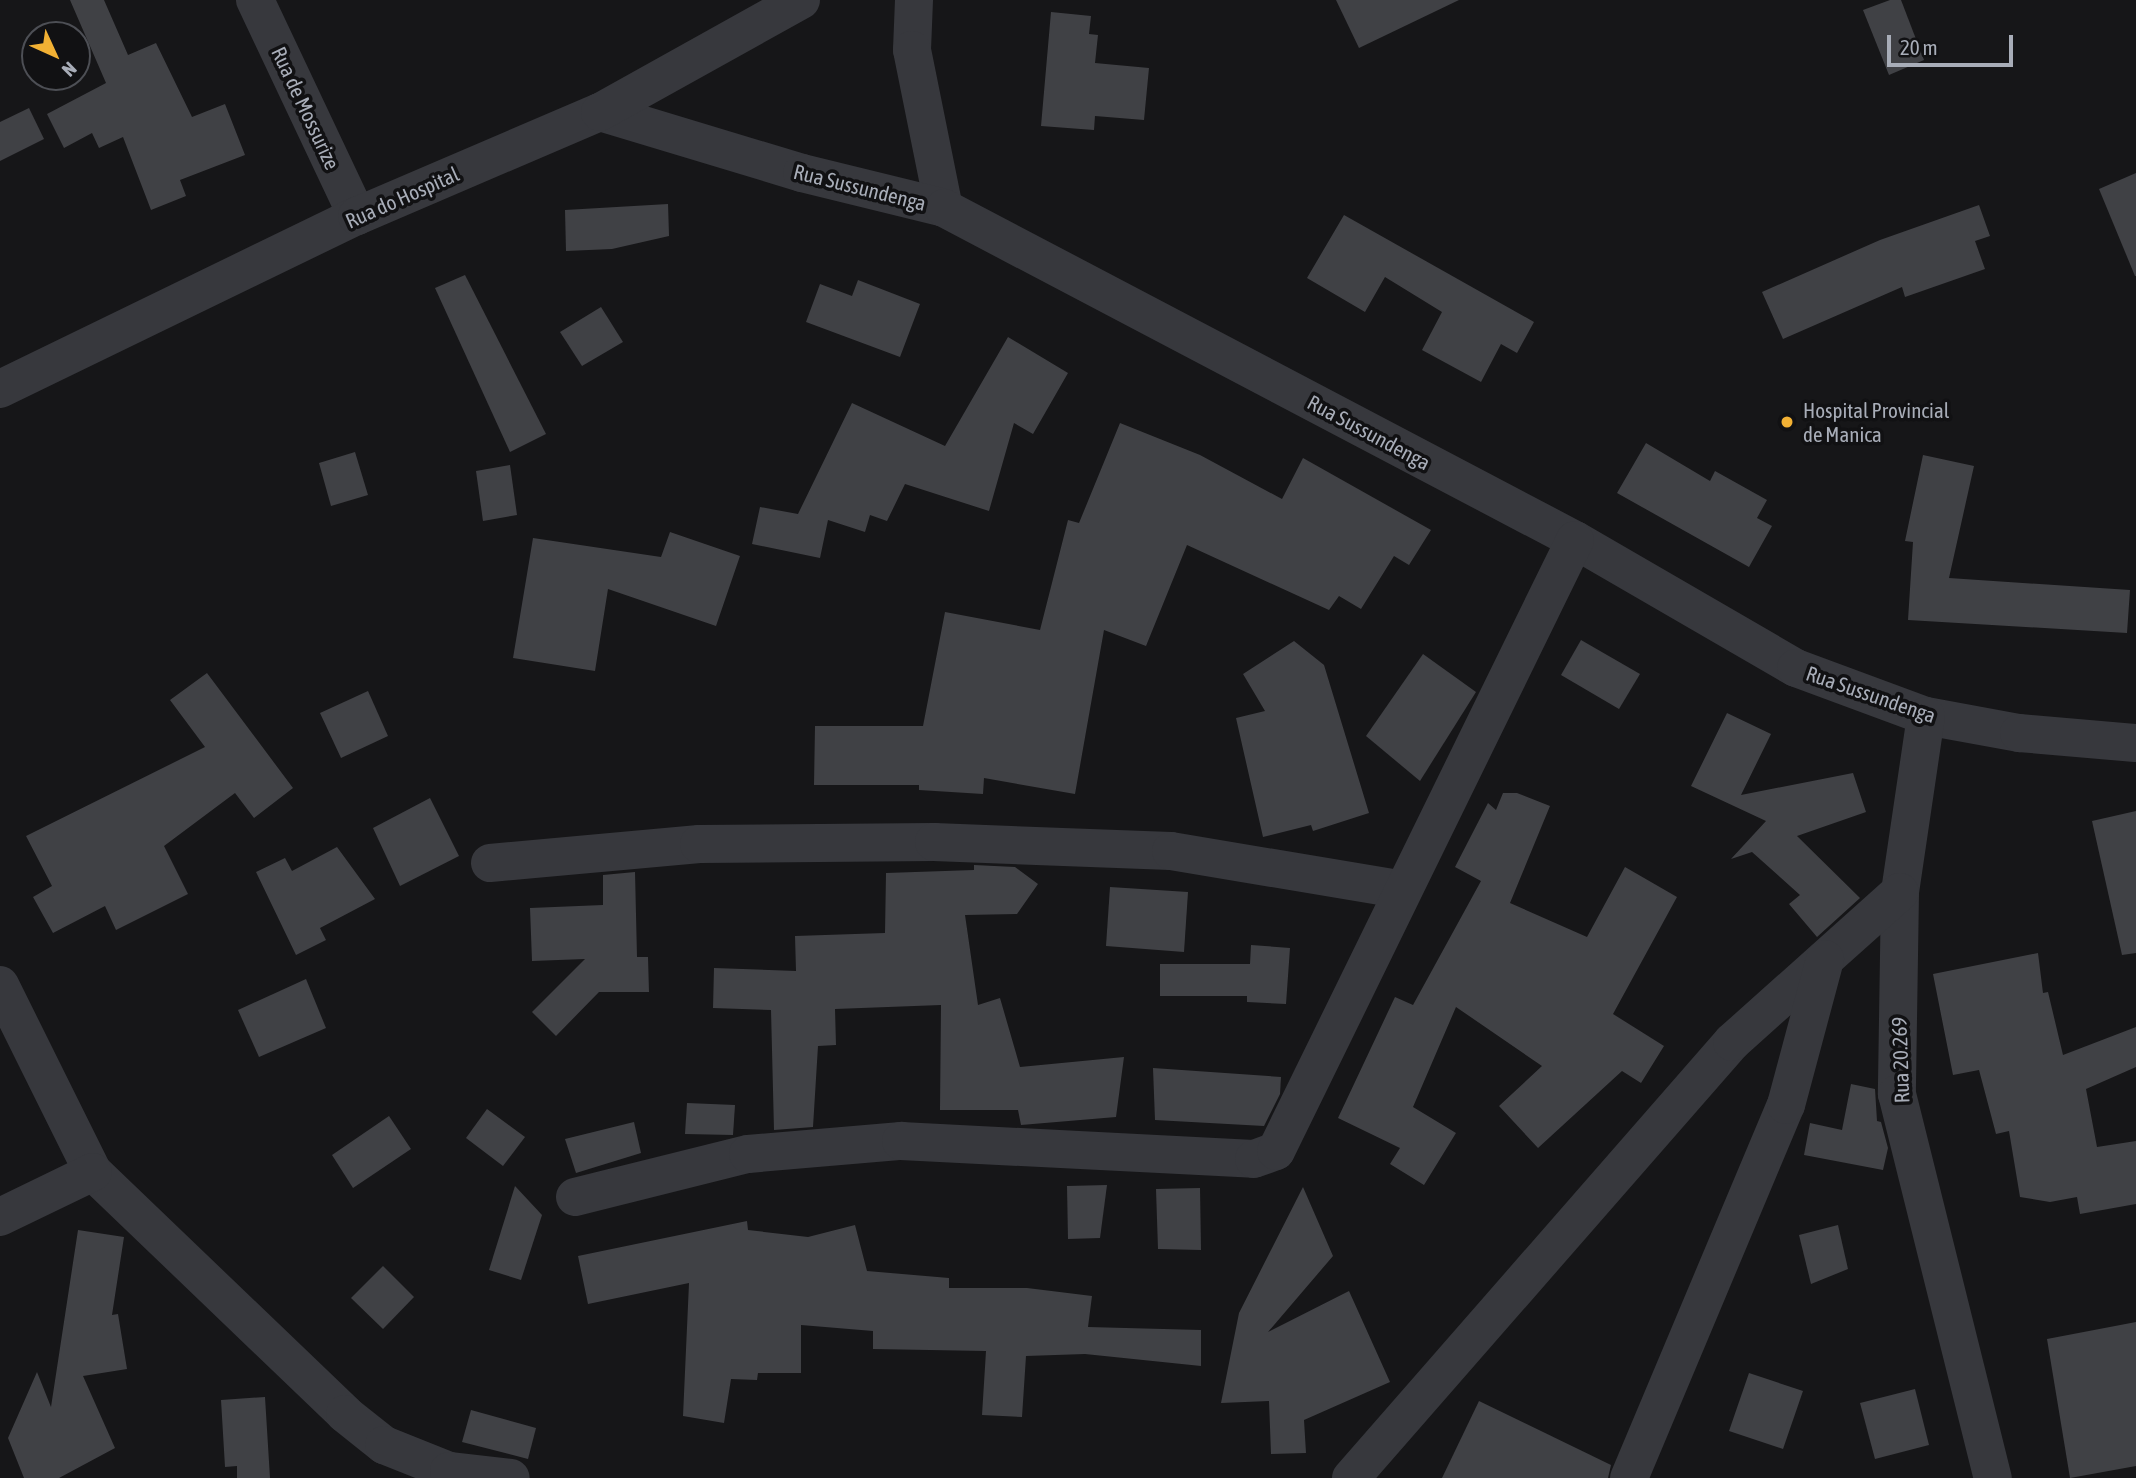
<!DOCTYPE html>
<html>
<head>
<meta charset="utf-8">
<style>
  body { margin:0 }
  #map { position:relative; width:2136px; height:1478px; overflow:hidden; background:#161618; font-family:"Asap Condensed",sans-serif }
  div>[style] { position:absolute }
  .building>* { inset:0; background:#404145 }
  .minor>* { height:38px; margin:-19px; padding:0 19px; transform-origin:19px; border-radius:19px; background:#37383d }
  .dots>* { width:19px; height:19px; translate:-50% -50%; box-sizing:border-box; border:4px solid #111113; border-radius:50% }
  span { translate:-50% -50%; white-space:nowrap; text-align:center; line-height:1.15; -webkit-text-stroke:7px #111113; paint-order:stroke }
  .street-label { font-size:21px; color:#a8adb8 }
  .poi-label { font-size:21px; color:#a8adb8 }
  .left { translate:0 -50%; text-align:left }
  .north { position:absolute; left:21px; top:21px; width:70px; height:70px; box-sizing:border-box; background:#111113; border:2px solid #4d4f55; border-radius:50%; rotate:135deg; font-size:19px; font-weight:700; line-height:28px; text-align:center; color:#a8adb8 }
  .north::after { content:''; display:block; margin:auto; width:24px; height:32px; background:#f2b134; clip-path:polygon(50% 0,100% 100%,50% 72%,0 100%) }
  .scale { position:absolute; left:1887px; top:35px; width:126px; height:32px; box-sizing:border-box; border:4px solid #a8adb8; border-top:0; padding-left:9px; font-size:21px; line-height:24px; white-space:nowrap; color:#a8adb8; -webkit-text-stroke:5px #111113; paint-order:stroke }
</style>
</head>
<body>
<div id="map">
  <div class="building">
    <i style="clip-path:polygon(70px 0,104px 0,128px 55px,156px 43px,192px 117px,225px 104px,245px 155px,180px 180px,186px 196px,151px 210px,123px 137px,99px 148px,92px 133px,64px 148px,47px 114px,106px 83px)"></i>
    <i style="clip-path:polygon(1336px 0,1459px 0,1359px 48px)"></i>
    <i style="clip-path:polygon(1890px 0,1901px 0,1924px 60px,1889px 75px,1863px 10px)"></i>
    <i style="clip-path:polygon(1051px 12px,1091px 16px,1089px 34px,1098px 35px,1095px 63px,1149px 68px,1144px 120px,1095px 116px,1094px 130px,1041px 126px)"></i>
    <i style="clip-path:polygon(29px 108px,44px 139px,0 161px,0 122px)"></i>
    <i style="clip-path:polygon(2136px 173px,2136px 276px,2135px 276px,2099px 189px)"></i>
    <i style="clip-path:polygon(668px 204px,669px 236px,612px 249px,566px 251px,565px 210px)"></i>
    <i style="clip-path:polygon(1979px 205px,1990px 236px,1975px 241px,1985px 269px,1905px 297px,1902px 287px,1783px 339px,1762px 292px,1880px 240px)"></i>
    <i style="clip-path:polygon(1344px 215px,1534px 322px,1517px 353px,1501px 344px,1481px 382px,1422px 350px,1442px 312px,1385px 277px,1365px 312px,1307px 278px)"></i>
    <i style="clip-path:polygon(465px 275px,546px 434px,510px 452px,435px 288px)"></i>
    <i style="clip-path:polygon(858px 280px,920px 304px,900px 357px,806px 322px,820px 284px,852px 296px)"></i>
    <i style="clip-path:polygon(601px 307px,623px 342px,582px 366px,560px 332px)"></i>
    <i style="clip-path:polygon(1008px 337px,1068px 373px,1033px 434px,1014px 423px,989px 511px,905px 484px,887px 521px,870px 515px,865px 532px,828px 520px,820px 558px,752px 544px,760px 507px,798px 514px,852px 403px,945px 446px)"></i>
    <i style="clip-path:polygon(1120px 423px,1200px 455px,1282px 499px,1303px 458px,1431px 530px,1409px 565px,1394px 556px,1361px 609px,1339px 596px,1329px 610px,1187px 545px,1146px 646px,1104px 630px,1075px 794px,984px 778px,983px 794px,919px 790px,919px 785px,814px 785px,815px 726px,923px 726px,945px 612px,1040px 630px,1068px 520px,1079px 523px)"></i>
    <i style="clip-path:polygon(1646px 443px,1710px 481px,1715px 471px,1767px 500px,1757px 518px,1772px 526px,1749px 567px,1617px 493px)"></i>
    <i style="clip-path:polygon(355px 452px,368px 495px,331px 506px,319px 463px)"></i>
    <i style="clip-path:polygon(1923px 455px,1974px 466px,1949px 578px,2130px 590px,2127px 633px,1908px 620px,1913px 542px,1905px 541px)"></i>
    <i style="clip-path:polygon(510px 465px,517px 515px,483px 521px,476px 471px)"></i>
    <i style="clip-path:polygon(670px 532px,740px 556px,716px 626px,608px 589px,595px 671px,513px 658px,533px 538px,661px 557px)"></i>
    <i style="clip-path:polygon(1581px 640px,1640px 674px,1619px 709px,1561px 675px)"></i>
    <i style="clip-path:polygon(1294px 641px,1324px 665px,1369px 813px,1313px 831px,1311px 825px,1263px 837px,1236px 718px,1265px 711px,1243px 674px)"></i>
    <i style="clip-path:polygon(1423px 654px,1476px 692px,1420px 781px,1366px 736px)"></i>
    <i style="clip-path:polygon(207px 673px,293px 788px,254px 818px,235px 793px,164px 846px,188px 894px,116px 930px,105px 906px,53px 933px,33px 897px,52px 886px,26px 836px,205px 747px,170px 700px)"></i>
    <i style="clip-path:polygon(368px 691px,388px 736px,341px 758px,320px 713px)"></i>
    <i style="clip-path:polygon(1727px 713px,1771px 734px,1741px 795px,1853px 773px,1866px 812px,1797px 836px,1860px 898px,1817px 937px,1789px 904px,1800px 895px,1752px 852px,1731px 859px,1766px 821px,1691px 786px)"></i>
    <i style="clip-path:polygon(1503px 793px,1517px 793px,1550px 806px,1510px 903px,1587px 937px,1625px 867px,1677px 897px,1613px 1014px,1664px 1046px,1641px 1083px,1622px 1071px,1538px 1148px,1499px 1106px,1542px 1066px,1456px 1007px,1413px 1107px,1456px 1133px,1424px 1185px,1390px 1164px,1400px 1148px,1338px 1118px,1395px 997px,1413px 1005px,1481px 881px,1455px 867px,1488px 803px,1496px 810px)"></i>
    <i style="clip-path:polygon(430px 798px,459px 856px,400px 886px,373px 828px)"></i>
    <i style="clip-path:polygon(2136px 811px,2136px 953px,2122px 955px,2092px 821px)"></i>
    <i style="clip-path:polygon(337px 847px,375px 899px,320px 928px,326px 940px,296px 955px,256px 872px,285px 858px,292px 871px)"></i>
    <i style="clip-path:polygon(974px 865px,1015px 867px,1038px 884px,1017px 914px,965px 915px,978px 1005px,1000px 998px,1020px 1067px,1124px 1057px,1116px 1117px,1021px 1125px,1018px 1110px,940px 1110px,941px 1005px,835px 1009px,836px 1045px,818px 1046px,813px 1127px,774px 1130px,771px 1010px,713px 1008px,714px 968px,796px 971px,795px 936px,885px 933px,886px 873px,974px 870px)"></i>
    <i style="clip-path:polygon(635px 872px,637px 957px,648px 957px,649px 992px,599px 992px,556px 1036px,532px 1012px,585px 959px,532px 961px,530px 908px,603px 905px,603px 875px)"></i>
    <i style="clip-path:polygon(1110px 887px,1188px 892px,1184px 952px,1106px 946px)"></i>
    <i style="clip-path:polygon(1251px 945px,1290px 948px,1286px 1004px,1247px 1002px,1247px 996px,1160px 996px,1160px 964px,1250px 964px)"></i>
    <i style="clip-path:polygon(2038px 953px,2043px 993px,2048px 992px,2063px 1055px,2136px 1027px,2136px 1067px,2086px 1089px,2097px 1147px,2136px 1141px,2136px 1204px,2080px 1214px,2077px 1197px,2050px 1202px,2020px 1197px,2009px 1131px,1996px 1134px,1979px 1070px,1953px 1075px,1933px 974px)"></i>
    <i style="clip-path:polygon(306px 979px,326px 1028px,259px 1057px,238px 1010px)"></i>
    <i style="clip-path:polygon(1153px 1068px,1281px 1077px,1280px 1094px,1264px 1126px,1155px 1120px)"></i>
    <i style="clip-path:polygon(1851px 1084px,1875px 1089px,1877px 1121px,1881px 1122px,1888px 1148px,1883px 1170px,1804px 1155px,1810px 1123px,1842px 1130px)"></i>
    <i style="clip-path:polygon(687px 1103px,735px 1105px,733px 1135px,685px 1134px)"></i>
    <i style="clip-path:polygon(487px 1109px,525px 1137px,503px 1166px,466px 1138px)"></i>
    <i style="clip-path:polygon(389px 1116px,411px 1149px,353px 1188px,332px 1155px)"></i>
    <i style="clip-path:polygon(634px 1122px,641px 1153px,576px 1173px,565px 1139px)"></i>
    <i style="clip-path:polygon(1107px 1185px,1100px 1238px,1068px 1239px,1067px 1186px)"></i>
    <i style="clip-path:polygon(515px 1186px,542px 1215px,521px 1280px,489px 1270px)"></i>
    <i style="clip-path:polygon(1303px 1187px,1333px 1256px,1268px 1332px,1349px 1291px,1390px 1382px,1304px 1420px,1306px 1453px,1271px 1454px,1269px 1401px,1221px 1403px,1239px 1313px)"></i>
    <i style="clip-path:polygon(1200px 1188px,1201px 1250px,1158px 1249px,1156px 1189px)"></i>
    <i style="clip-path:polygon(747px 1221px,748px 1230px,808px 1237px,855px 1225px,867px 1271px,949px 1278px,949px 1288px,1027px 1288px,1092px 1296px,1088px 1327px,1201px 1330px,1201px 1366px,1085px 1354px,1026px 1356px,1022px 1417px,982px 1415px,986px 1351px,873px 1349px,873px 1331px,801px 1325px,801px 1373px,758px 1373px,757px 1380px,731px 1379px,724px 1423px,683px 1416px,689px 1283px,588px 1304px,578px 1256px)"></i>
    <i style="clip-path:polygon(1838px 1225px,1848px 1269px,1811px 1284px,1799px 1235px)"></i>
    <i style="clip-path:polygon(78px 1230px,124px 1237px,112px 1315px,118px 1314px,127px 1369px,83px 1376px,115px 1448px,59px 1478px,24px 1478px,8px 1438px,37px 1372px,51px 1407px)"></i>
    <i style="clip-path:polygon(383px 1266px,414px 1297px,383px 1329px,351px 1298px)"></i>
    <i style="clip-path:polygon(2136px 1322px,2136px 1466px,2070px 1478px,2047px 1339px)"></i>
    <i style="clip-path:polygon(1749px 1373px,1803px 1391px,1783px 1449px,1729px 1431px)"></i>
    <i style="clip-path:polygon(1915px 1389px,1929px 1445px,1875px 1459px,1860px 1403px)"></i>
    <i style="clip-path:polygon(265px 1397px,270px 1478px,237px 1478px,237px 1466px,225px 1467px,221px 1400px)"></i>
    <i style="clip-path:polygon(1479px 1401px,1611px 1465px,1608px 1478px,1442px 1478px)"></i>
    <i style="clip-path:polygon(471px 1410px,536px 1428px,528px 1459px,462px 1442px)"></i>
  </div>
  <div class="minor">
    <i style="left:255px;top:0;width:239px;rotate:64.7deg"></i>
    <i style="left:914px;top:0;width:50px;rotate:92.3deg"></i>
    <i style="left:912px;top:50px;width:161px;rotate:78.6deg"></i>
    <i style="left:600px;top:112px;width:211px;rotate:16.8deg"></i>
    <i style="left:802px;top:173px;width:146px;rotate:13.8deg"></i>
    <i style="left:944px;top:208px;width:713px;rotate:27.75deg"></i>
    <i style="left:1575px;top:540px;width:255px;rotate:30.1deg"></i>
    <i style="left:1796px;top:668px;width:139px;rotate:20.3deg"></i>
    <i style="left:1926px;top:716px;width:95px;rotate:10.4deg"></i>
    <i style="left:2019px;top:733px;width:117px;rotate:4.9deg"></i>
    <i style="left:0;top:389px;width:397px;rotate:-25.9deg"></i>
    <i style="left:357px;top:216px;width:264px;rotate:-23.2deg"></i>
    <i style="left:600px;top:112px;width:230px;rotate:-29.1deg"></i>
    <i style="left:1926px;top:716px;width:178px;rotate:98.4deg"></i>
    <i style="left:1900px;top:892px;width:202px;rotate:90.9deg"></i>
    <i style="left:1897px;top:1094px;width:396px;rotate:76deg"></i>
    <i style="left:490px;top:863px;width:210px;rotate:-5.2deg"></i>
    <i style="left:699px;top:844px;width:235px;rotate:-0.5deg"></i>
    <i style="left:934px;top:842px;width:237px;rotate:2.2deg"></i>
    <i style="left:1171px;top:851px;width:235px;rotate:9.5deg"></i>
    <i style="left:0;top:985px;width:209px;rotate:63.6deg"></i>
    <i style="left:93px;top:1172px;width:349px;rotate:43.8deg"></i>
    <i style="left:345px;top:1414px;width:50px;rotate:38.5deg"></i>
    <i style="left:384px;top:1445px;width:70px;rotate:21.8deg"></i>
    <i style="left:449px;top:1471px;width:62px;rotate:6.4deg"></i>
    <i style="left:575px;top:1197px;width:178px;rotate:-14deg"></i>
    <i style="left:748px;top:1154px;width:154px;rotate:-4.9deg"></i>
    <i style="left:901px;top:1141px;width:353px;rotate:2.9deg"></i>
    <i style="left:1254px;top:1159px;width:23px;rotate:-20deg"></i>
    <i style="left:1276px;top:1151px;width:680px;rotate:-63.92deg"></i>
    <i style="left:0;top:1217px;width:103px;rotate:-25.8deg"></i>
    <i style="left:1351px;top:1478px;width:579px;rotate:-48.85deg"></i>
    <i style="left:1732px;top:1042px;width:225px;rotate:-41.8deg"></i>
    <i style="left:1629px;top:1478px;width:405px;rotate:-67.2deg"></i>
    <i style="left:1786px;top:1105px;width:151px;rotate:-75deg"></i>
  </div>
  <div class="dots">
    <i style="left:1787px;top:422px;background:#f2b134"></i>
  </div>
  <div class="street-label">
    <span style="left:306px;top:108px;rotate:65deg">Rua de Mossurize</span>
    <span style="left:860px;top:187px;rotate:14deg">Rua Sussundenga</span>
    <span style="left:402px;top:197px;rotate:-24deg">Rua do Hospital</span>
    <span style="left:1369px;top:432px;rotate:28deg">Rua Sussundenga</span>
    <span style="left:1871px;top:694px;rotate:19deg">Rua Sussundenga</span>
    <span style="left:1900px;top:1060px;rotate:-92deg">Rua 20.269</span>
  </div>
  <div class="poi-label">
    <span class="left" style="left:1803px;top:422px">Hospital Provincial<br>de Manica</span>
  </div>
  <div class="north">N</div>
  <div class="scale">20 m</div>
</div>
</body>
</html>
